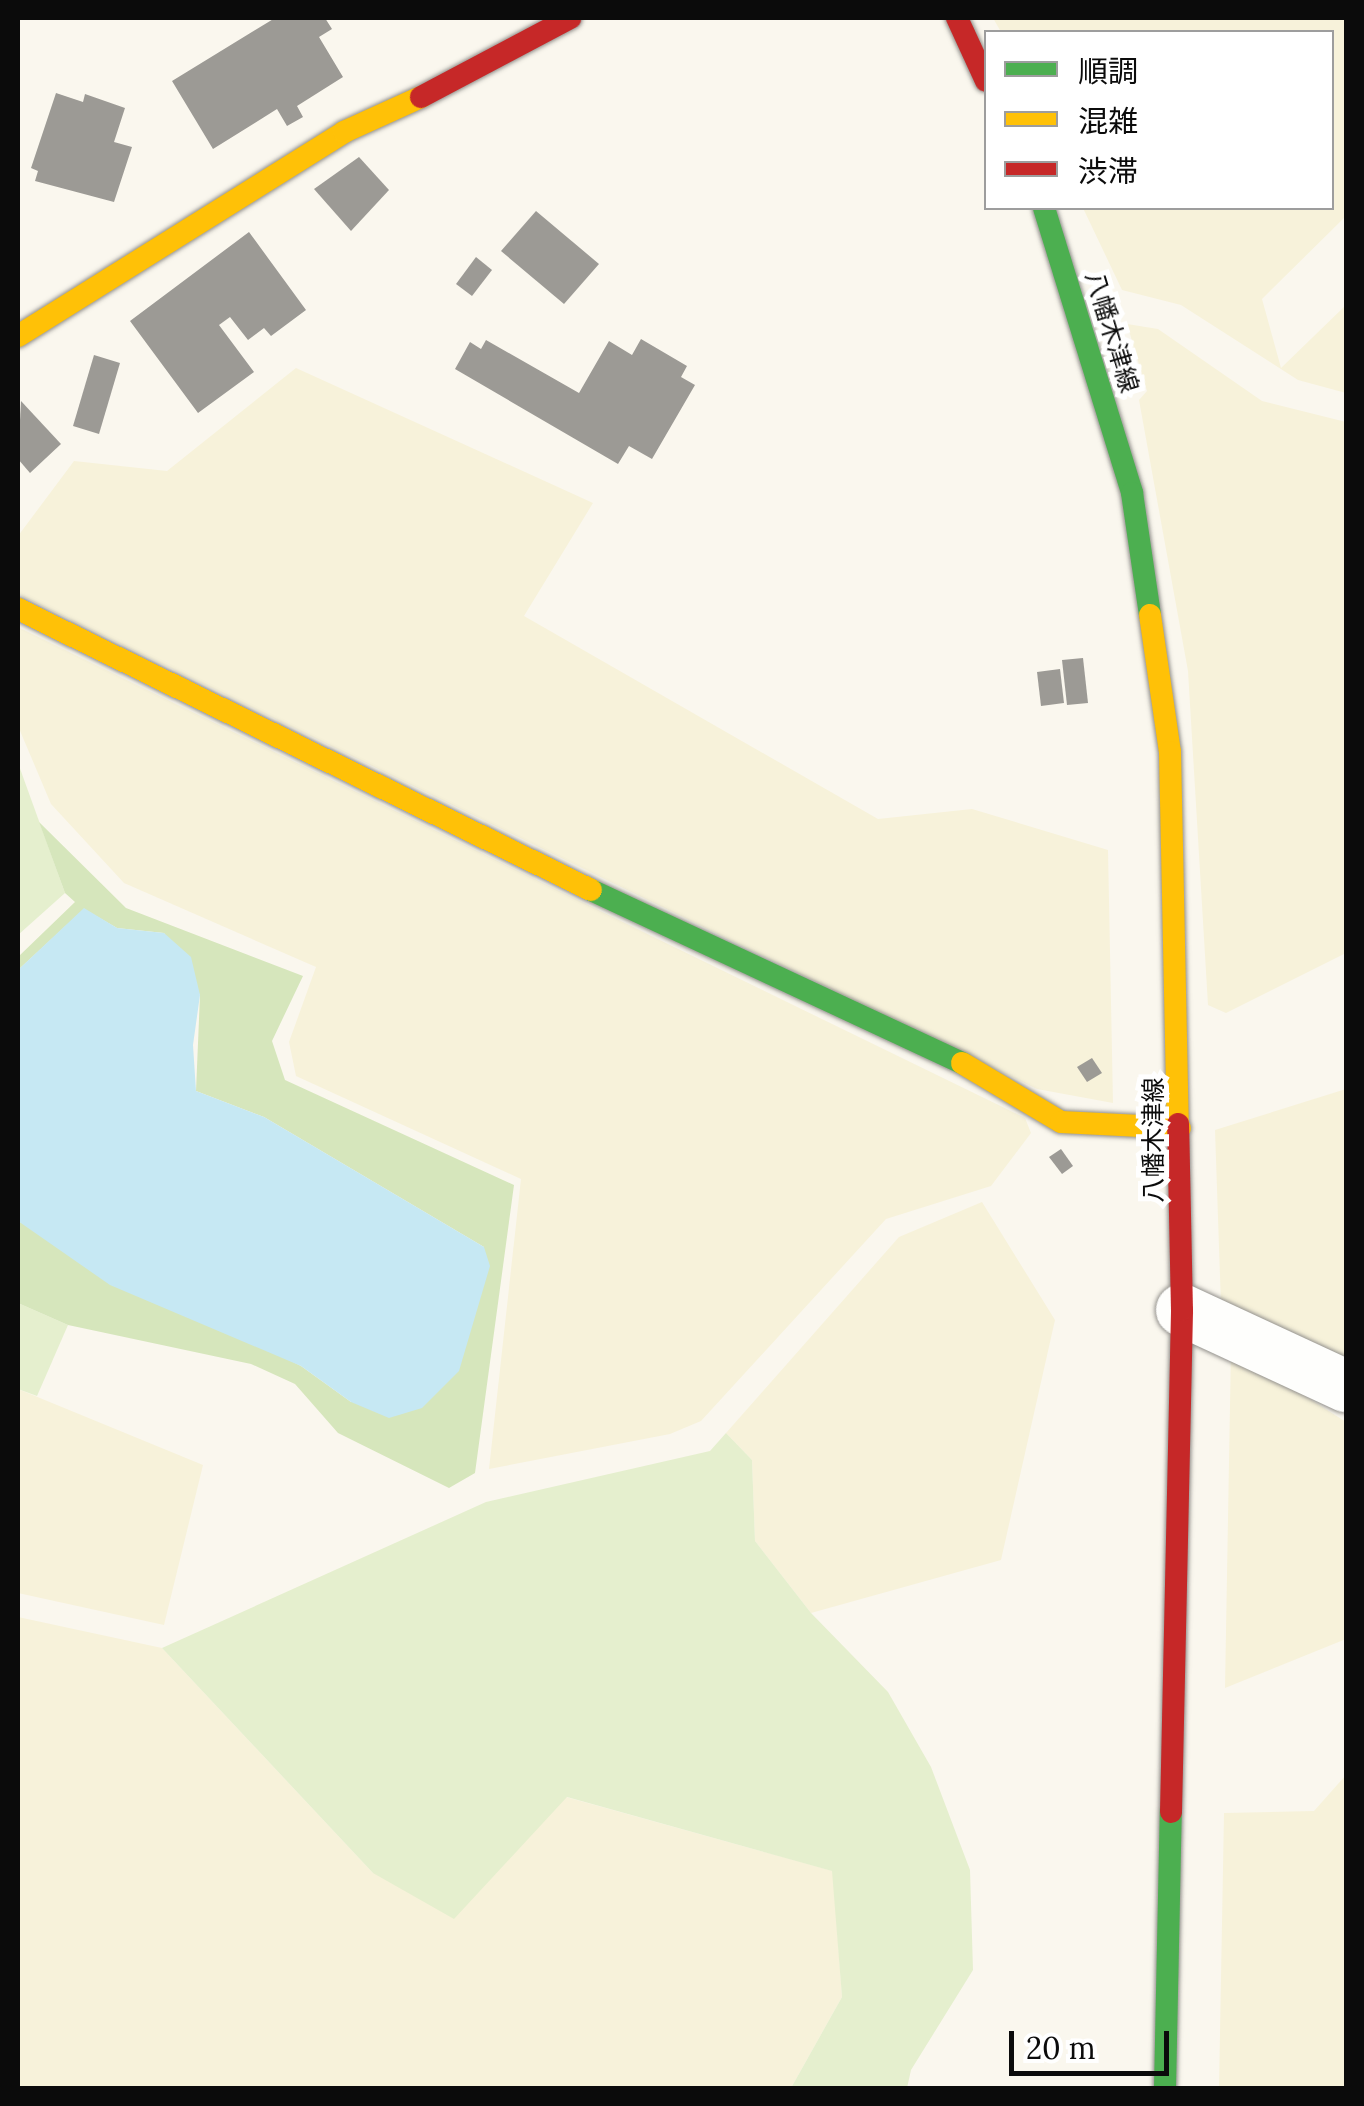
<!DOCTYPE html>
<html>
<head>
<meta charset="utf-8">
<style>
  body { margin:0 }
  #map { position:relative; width:1364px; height:2106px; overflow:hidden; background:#faf7ee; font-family:Lora,"Noto Sans JP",serif }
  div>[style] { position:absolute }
  .farmland>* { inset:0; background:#f7f2da }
  .green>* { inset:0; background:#e5efce }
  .forest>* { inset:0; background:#d6e6bc }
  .water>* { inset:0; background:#c6e8f3 }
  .building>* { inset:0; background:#9c9a95 }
  .roads { filter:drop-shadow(0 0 2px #93918d) drop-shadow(0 0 2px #93918d) }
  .street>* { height:52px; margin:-26px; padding:0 26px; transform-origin:26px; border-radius:26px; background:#fefefc }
  .fast>* { height:22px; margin:-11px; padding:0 11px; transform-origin:11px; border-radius:11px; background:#4caf50 }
  .slow>* { height:22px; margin:-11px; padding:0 11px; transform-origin:11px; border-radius:11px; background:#ffc107 }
  .jam>* { height:22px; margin:-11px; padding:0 11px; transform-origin:11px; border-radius:11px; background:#c62828 }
  span { translate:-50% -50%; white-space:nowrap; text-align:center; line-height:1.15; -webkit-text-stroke:10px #fff; paint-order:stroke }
  .street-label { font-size:25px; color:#0b0b0b }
  .frame { position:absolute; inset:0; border:20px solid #0b0b0b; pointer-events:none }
  .legend { position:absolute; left:984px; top:30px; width:350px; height:180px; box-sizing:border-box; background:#fff; border:2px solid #9d9d9d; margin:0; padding:12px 18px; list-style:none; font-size:30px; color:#0b0b0b }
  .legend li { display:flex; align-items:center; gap:20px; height:50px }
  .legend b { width:50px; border:2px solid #9d9d9d }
  .scale { position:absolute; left:1009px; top:2031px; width:160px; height:45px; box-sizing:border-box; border:5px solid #0b0b0b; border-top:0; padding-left:12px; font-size:30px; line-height:35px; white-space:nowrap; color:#0b0b0b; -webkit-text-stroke:8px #fff; paint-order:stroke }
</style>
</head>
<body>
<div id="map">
  <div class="farmland">
    <i style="clip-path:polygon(993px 18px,1346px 18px,1346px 216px,1262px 299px,1281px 368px,1346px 305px,1346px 393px,1298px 380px,1181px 305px,1122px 290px,1083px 208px,1332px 208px,1332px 32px,1001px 32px)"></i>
    <i style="clip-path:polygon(1127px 324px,1158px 329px,1262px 401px,1346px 422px,1346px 953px,1226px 1013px,1208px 1005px,1188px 671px,1139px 400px,1147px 391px)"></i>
    <i style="clip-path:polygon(296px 368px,593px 503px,524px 616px,878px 819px,972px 809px,1108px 850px,1113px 1103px,1037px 1089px,18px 594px,18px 536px,74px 461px,167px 471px)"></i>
    <i style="clip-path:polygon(18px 627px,1025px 1118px,1031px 1133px,991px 1186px,886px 1219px,701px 1421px,670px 1434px,489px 1469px,521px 1179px,296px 1076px,289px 1042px,316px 967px,124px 883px,51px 804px,18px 726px)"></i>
    <i style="clip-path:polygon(1346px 1089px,1346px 1383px,1221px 1305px,1215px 1130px)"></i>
    <i style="clip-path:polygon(982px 1202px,1055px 1320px,1001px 1560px,811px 1613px,755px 1541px,752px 1460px,726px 1433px,899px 1237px)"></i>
    <i style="clip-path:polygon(1231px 1349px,1346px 1422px,1346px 1639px,1225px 1688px)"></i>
    <i style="clip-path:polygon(18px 1389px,203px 1465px,164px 1625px,18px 1593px)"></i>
    <i style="clip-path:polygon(18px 1617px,162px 1648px,373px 1873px,566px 1797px,833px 1871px,842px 1997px,791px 2088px,18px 2088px)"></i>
    <i style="clip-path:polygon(1346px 1775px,1346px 2088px,1219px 2088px,1224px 1813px,1314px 1811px)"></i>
  </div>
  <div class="green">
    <i style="clip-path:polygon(18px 763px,65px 893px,18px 935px)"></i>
    <i style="clip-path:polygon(18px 1303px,68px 1325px,37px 1396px,18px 1389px)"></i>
    <i style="clip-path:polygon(726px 1433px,752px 1460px,755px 1541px,811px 1613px,888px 1692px,931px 1767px,970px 1870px,973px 1970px,911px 2070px,907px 2088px,791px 2088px,842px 1997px,832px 1871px,567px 1797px,454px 1919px,373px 1873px,162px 1648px,486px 1502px,710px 1451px)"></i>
  </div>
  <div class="forest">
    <i style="clip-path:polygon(39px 822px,126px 908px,303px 976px,272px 1041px,285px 1080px,514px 1185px,475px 1473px,449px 1488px,338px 1433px,295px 1384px,251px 1364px,68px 1325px,18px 1303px,18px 1221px,301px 1366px,351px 1402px,484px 1247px,264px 1117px,196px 1091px,200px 995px,164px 933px,117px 928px,84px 909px,18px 970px,18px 957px,75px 902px,65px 893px)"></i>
  </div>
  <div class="water">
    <i style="clip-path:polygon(84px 908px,117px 928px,164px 933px,191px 957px,200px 995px,193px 1045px,196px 1091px,264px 1117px,484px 1247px,490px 1266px,459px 1371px,422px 1408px,389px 1418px,351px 1402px,301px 1366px,110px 1285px,18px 1221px,18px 970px)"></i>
  </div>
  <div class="building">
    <i style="clip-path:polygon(275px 18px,325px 18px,332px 29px,319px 37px,343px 77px,297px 106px,303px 117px,287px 126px,277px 109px,213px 149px,172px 81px)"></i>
    <i style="clip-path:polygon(56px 93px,83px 102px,85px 94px,125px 108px,114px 142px,132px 147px,114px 202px,35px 181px,38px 171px,31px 168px)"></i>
    <i style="clip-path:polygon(359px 157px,389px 190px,351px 231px,314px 189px)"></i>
    <i style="clip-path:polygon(536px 211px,599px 264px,564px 304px,501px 251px)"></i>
    <i style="clip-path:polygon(249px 232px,306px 310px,271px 336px,264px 328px,248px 340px,230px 317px,219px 325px,254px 372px,198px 413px,130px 321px)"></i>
    <i style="clip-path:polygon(476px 257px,492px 270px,472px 296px,456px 284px)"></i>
    <i style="clip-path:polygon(641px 339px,687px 366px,681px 377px,695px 385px,652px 459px,629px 446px,618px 464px,455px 369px,470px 342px,481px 349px,486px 340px,579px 393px,609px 341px,632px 355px)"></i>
    <i style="clip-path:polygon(94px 355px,120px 363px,99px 434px,73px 426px)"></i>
    <i style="clip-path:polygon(21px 401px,61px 444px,30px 473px,18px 459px)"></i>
    <i style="clip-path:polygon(1083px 658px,1088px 703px,1067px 705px,1062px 660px)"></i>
    <i style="clip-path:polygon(1060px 669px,1064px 703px,1041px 706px,1037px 672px)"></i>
    <i style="clip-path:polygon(1092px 1058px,1102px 1073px,1087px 1082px,1077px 1067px)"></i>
    <i style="clip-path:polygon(1061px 1149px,1073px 1166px,1062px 1174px,1049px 1157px)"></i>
  </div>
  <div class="roads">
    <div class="street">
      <i style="left:1182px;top:1310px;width:181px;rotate:24.9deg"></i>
    </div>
    <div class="fast">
      <i style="left:1044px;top:208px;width:298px;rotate:72.8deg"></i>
      <i style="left:1132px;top:493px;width:123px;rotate:81.6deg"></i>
      <i style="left:591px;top:890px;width:409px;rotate:25deg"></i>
      <i style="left:1165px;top:2088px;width:276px;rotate:-88.8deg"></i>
    </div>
    <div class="slow">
      <i style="left:18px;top:336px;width:385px;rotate:-32deg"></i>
      <i style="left:344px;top:132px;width:85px;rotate:-24.4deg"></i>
      <i style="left:18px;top:609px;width:638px;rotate:26.12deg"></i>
      <i style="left:1150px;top:615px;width:138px;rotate:81.7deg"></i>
      <i style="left:1170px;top:752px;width:372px;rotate:88.8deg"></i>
      <i style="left:962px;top:1063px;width:115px;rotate:30.8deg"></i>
      <i style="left:1061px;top:1122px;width:119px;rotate:2.9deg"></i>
    </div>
    <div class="jam">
      <i style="left:957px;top:18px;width:69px;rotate:65.3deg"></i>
      <i style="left:421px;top:97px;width:169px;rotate:-27.9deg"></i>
      <i style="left:1171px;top:1812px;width:502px;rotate:-88.74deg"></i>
      <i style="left:1182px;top:1310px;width:186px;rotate:-91.2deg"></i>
    </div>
  </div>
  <div class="street-label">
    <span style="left:1112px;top:332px;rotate:73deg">八幡木津線</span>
    <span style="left:1153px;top:1140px;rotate:-90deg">八幡木津線</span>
  </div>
  <div class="frame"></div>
  <ul class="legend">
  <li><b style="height:12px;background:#4caf50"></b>順調</li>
  <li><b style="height:12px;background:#ffc107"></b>混雑</li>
  <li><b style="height:12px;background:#c62828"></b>渋滞</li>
  </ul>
  <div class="scale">20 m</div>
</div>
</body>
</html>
